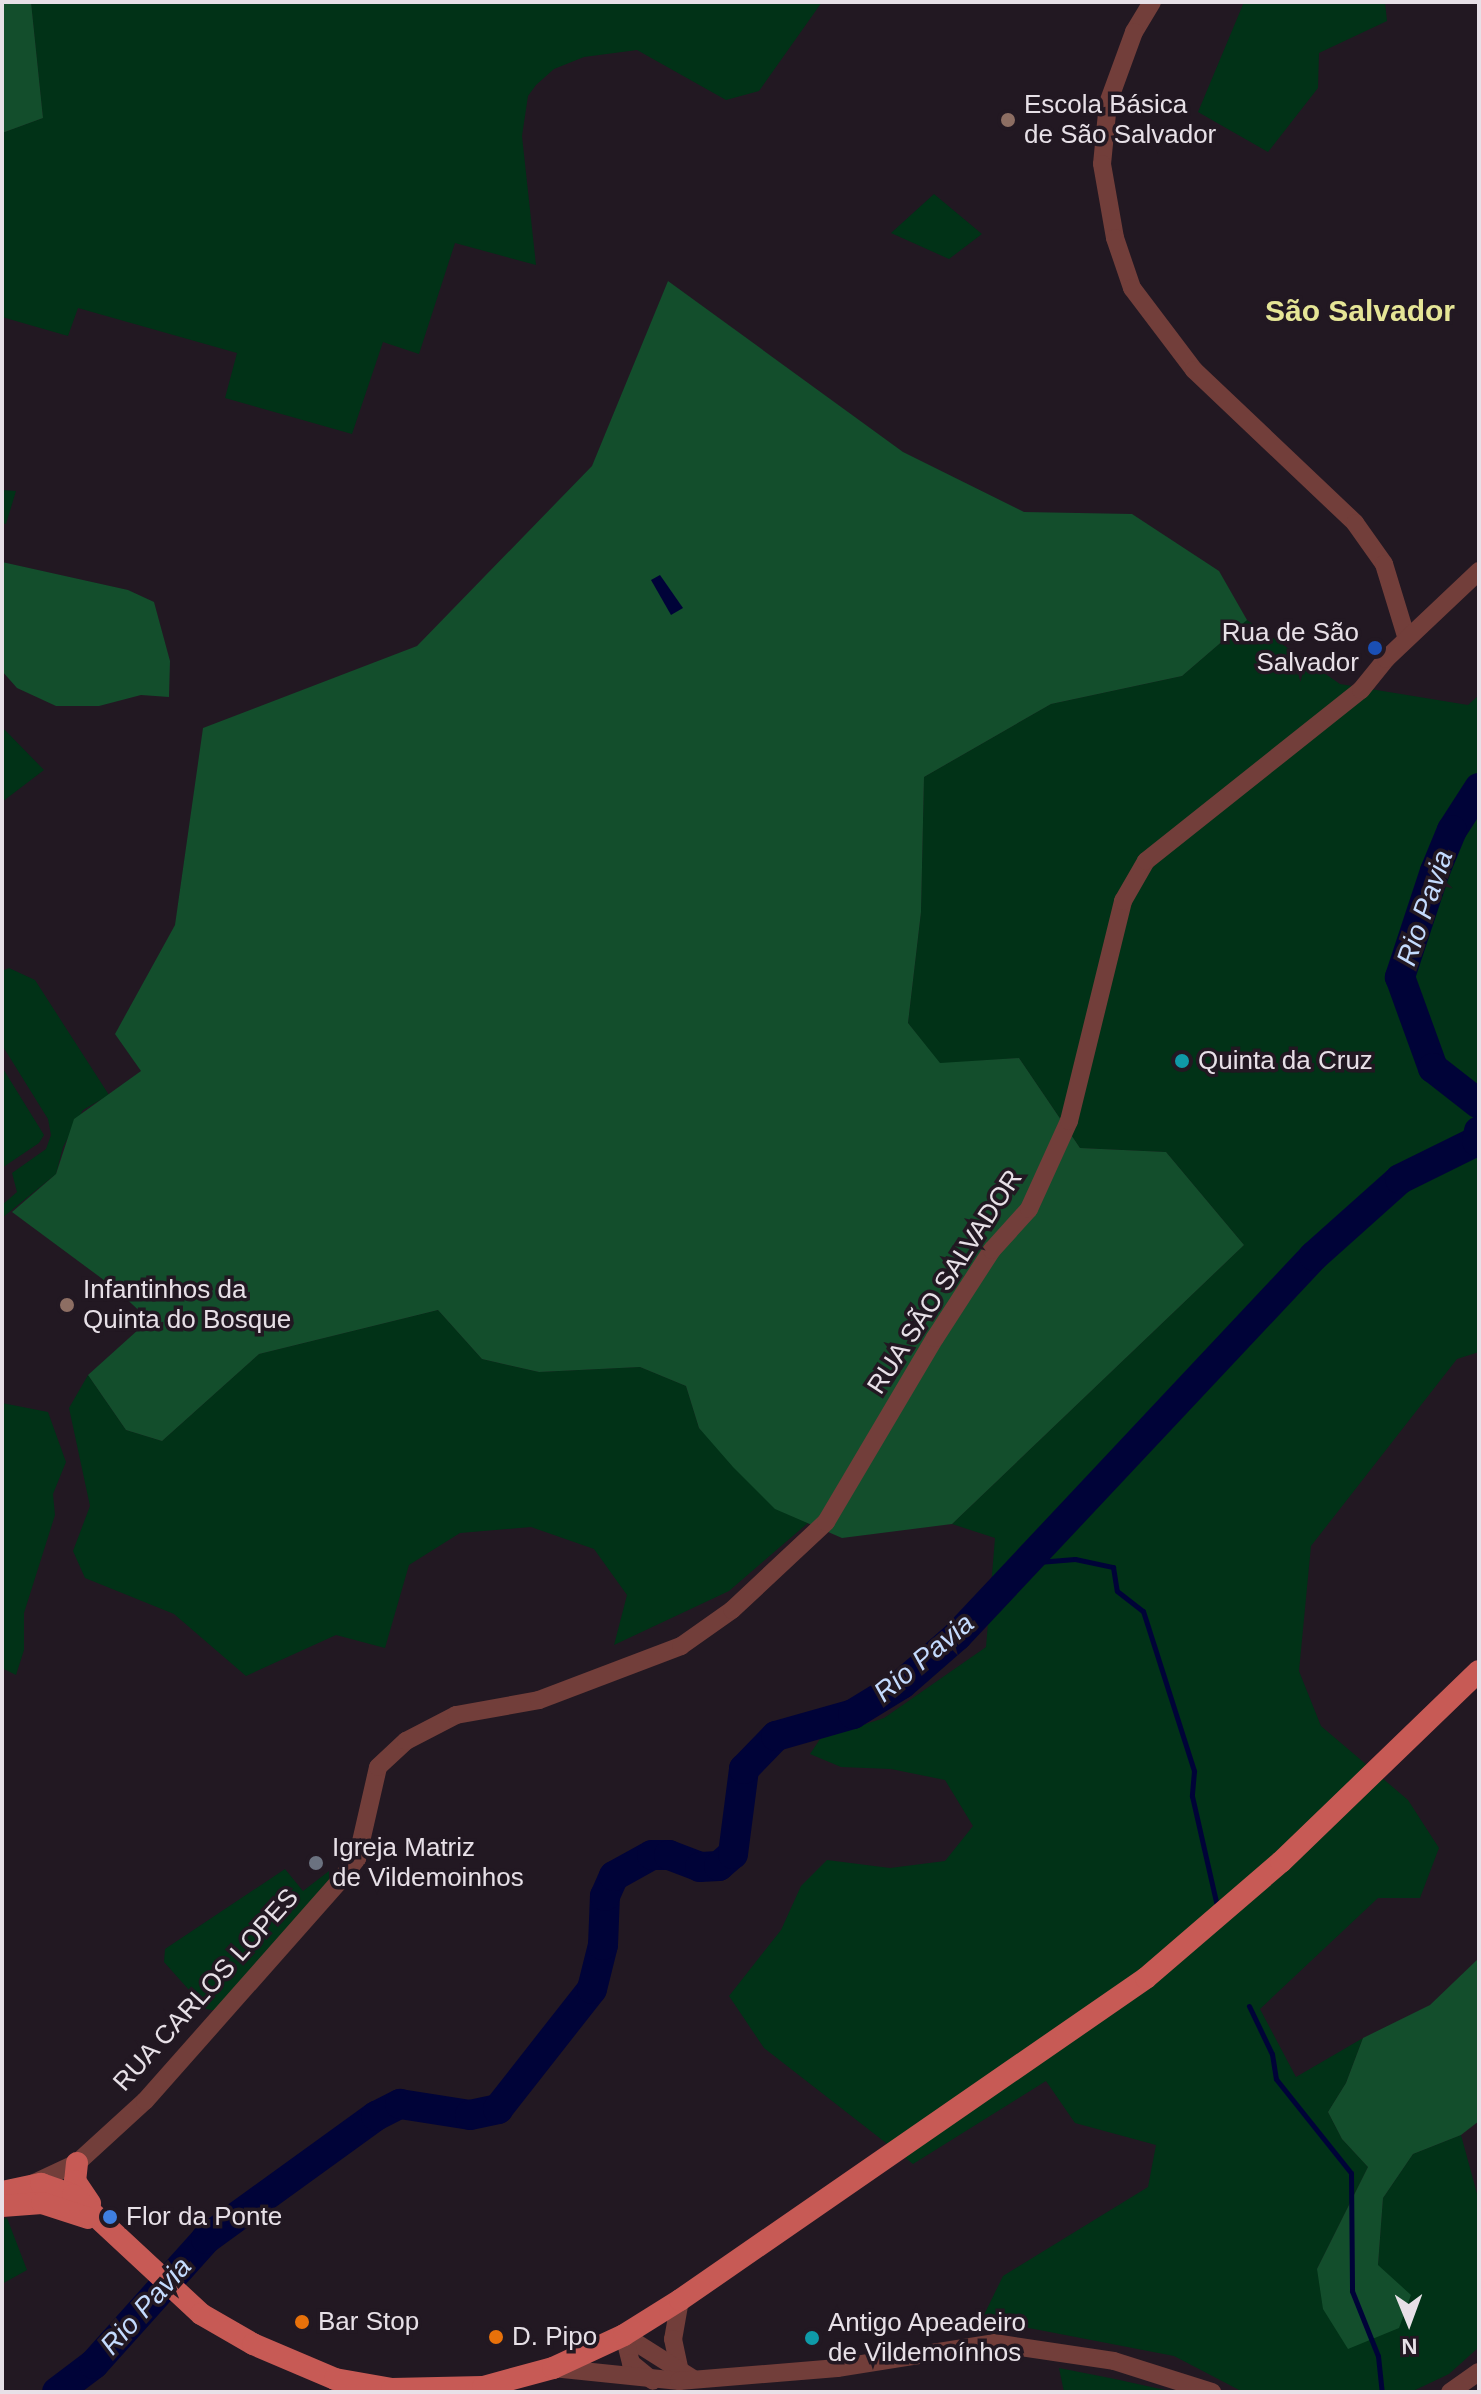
<!DOCTYPE html>
<html>
<head>
<meta charset="utf-8">
<style>
  body { margin:0 }
  #map { position:relative; width:1481px; height:2394px; overflow:hidden; background:#221822; font-family:Helvetica,sans-serif }
  div>[style] { position:absolute }
  .green>* { inset:0; background:#013217 }
  .forest>* { inset:0; background:#134e2c }
  .water>* { inset:0; background:#000338 }
  .stream>* { height:5px; margin:-2.5px; padding:0 2.5px; transform-origin:2.5px; border-radius:2.5px; background:#000338 }
  .river>* { height:30px; margin:-15px; padding:0 15px; transform-origin:15px; border-radius:15px; background:#000338 }
  .minor>* { height:18px; margin:-9px; padding:0 9px; transform-origin:9px; border-radius:9px; background:#723e3a }
  .major>* { height:22px; margin:-11px; padding:0 11px; transform-origin:11px; border-radius:11px; background:#c75a55 }
  .dots>* { width:22px; height:22px; translate:-50% -50%; box-sizing:border-box; border:4px solid #221822; border-radius:50% }
  span { translate:-50% -50%; white-space:nowrap; text-align:center; line-height:1.15; -webkit-text-stroke:7px #221822; paint-order:stroke }
  .poi-label { font-size:26px; color:#e7e0e7 }
  .left { translate:0 -50%; text-align:left }
  .right { translate:-100% -50%; text-align:right }
  .street-label { font-size:26px; color:#e7e0e7 }
  .water-label { font-size:28px; color:#c4dbfe; font-style:italic }
  .quarter-label { font-size:30px; color:#e5e596; font-weight:700 }
  .frame { position:absolute; inset:0; border:4px solid #e7e0e7; pointer-events:none }
  .north { position:absolute; left:1369px; top:2282px; width:80px; height:80px; -webkit-text-stroke:6px #221822; paint-order:stroke; rotate:179deg; font-size:22px; font-weight:700; line-height:32px; text-align:center; color:#e7e0e7 }
  .north::after { content:''; display:block; margin:auto; width:28px; height:36px; background:#e7e0e7; clip-path:polygon(50% 0,100% 100%,50% 72%,0 100%) }
</style>
</head>
<body>
<div id="map">
  <div class="green">
    <i style="clip-path:polygon(31px 2px,822px 2px,759px 91px,726px 100px,637px 50px,584px 57px,554px 69px,536px 85px,528px 96px,522px 136px,536px 265px,455px 243px,419px 354px,383px 342px,352px 434px,225px 398px,237px 353px,78px 308px,68px 336px,2px 317px,2px 133px,43px 118px)"></i>
    <i style="clip-path:polygon(1244px 2px,1385px 2px,1387px 21px,1319px 53px,1318px 88px,1268px 152px,1198px 112px)"></i>
    <i style="clip-path:polygon(934px 194px,982px 234px,949px 259px,891px 233px)"></i>
    <i style="clip-path:polygon(2px 490px,16px 491px,6px 524px,2px 523px)"></i>
    <i style="clip-path:polygon(1247px 620px,1340px 684px,1468px 705px,1479px 695px,1479px 1352px,1457px 1359px,1311px 1546px,1299px 1671px,1321px 1726px,1408px 1800px,1439px 1848px,1420px 1898px,1378px 1898px,1260px 2009px,1296px 2077px,1363px 2038px,1346px 2083px,1328px 2112px,1342px 2139px,1368px 2167px,1317px 2269px,1378px 2265px,1383px 2198px,1413px 2154px,1461px 2135px,1479px 2201px,1479px 2347px,1449px 2374px,1411px 2392px,1243px 2392px,1174px 2356px,982px 2319px,1003px 2276px,1148px 2187px,1156px 2145px,1075px 2123px,1046px 2081px,913px 2164px,764px 2048px,729px 1996px,781px 1930px,801px 1886px,827px 1860px,890px 1868px,945px 1861px,973px 1826px,945px 1780px,891px 1769px,841px 1767px,810px 1754px,820px 1739px,884px 1718px,986px 1647px,995px 1538px,952px 1524px,1244px 1245px,1166px 1152px,1080px 1148px,1019px 1058px,940px 1064px,908px 1023px,921px 912px,924px 777px,1051px 704px,1182px 676px)"></i>
    <i style="clip-path:polygon(2px 727px,44px 770px,2px 802px)"></i>
    <i style="clip-path:polygon(9px 968px,35px 980px,109px 1095px,83px 1110px,63px 1147px,56px 1174px,2px 1218px,2px 1205px,17px 1192px,12px 1173px,46px 1149px,51px 1135px,48px 1119px,2px 1045px,2px 971px)"></i>
    <i style="clip-path:polygon(2px 1067px,44px 1135px,39px 1143px,2px 1168px)"></i>
    <i style="clip-path:polygon(438px 1310px,482px 1359px,539px 1372px,640px 1367px,686px 1386px,699px 1428px,781px 1511px,808px 1523px,729px 1591px,614px 1645px,627px 1595px,594px 1549px,531px 1527px,460px 1533px,409px 1565px,385px 1648px,336px 1635px,246px 1676px,174px 1614px,85px 1578px,73px 1551px,90px 1506px,69px 1408px,88px 1375px,126px 1430px,162px 1441px,259px 1354px)"></i>
    <i style="clip-path:polygon(2px 1403px,48px 1412px,66px 1462px,53px 1494px,55px 1515px,24px 1613px,24px 1650px,16px 1675px,2px 1668px)"></i>
    <i style="clip-path:polygon(285px 1869px,303px 1891px,329px 1871px,329px 1880px,217px 2011px,206px 2009px,164px 1962px,165px 1949px)"></i>
    <i style="clip-path:polygon(7px 2218px,27px 2270px,2px 2284px,2px 2219px)"></i>
    <i style="clip-path:polygon(1059px 2368px,1115px 2379px,1174px 2392px,1064px 2392px)"></i>
  </div>
  <div class="forest">
    <i style="clip-path:polygon(2px 2px,31px 2px,43px 118px,2px 133px)"></i>
    <i style="clip-path:polygon(668px 281px,903px 452px,1024px 512px,1132px 514px,1219px 571px,1247px 620px,1182px 676px,1051px 704px,924px 777px,921px 912px,908px 1023px,940px 1063px,1019px 1058px,1080px 1148px,1166px 1152px,1244px 1245px,952px 1524px,842px 1538px,775px 1509px,733px 1467px,699px 1428px,686px 1386px,640px 1367px,539px 1372px,482px 1359px,438px 1310px,259px 1354px,162px 1441px,126px 1430px,88px 1375px,149px 1320px,116px 1289px,12px 1212px,56px 1174px,74px 1119px,141px 1071px,115px 1034px,175px 925px,203px 728px,417px 646px,592px 466px)"></i>
    <i style="clip-path:polygon(2px 562px,128px 590px,154px 602px,170px 661px,169px 697px,141px 695px,99px 706px,56px 706px,17px 688px,2px 671px)"></i>
    <i style="clip-path:polygon(1479px 1958px,1479px 2121px,1461px 2135px,1413px 2154px,1383px 2198px,1378px 2265px,1411px 2295px,1399px 2328px,1348px 2349px,1323px 2309px,1317px 2269px,1368px 2167px,1342px 2139px,1328px 2112px,1346px 2083px,1363px 2038px,1430px 2005px)"></i>
  </div>
  <div class="water">
    <i style="clip-path:polygon(660px 575px,683px 608px,671px 615px,651px 580px)"></i>
  </div>
  <div class="stream">
    <i style="left:1026px;top:1563px;width:49px;rotate:-4.7deg"></i>
    <i style="left:1075px;top:1559px;width:39px;rotate:12deg"></i>
    <i style="left:1113px;top:1567px;width:24px;rotate:81deg"></i>
    <i style="left:1117px;top:1591px;width:33px;rotate:38deg"></i>
    <i style="left:1143px;top:1611px;width:168px;rotate:72.3deg"></i>
    <i style="left:1194px;top:1771px;width:25px;rotate:95deg"></i>
    <i style="left:1192px;top:1796px;width:109px;rotate:77.2deg"></i>
    <i style="left:1249px;top:2006px;width:53px;rotate:64.4deg"></i>
    <i style="left:1272px;top:2054px;width:25px;rotate:81deg"></i>
    <i style="left:1276px;top:2079px;width:120px;rotate:51.4deg"></i>
    <i style="left:1351px;top:2173px;width:118px;rotate:89.5deg"></i>
    <i style="left:1352px;top:2291px;width:70px;rotate:68.2deg"></i>
    <i style="left:1378px;top:2356px;width:36px;rotate:84deg"></i>
  </div>
  <div class="river">
    <i style="left:1479px;top:788px;width:50px;rotate:122.7deg"></i>
    <i style="left:1452px;top:830px;width:44px;rotate:112.5deg"></i>
    <i style="left:1435px;top:871px;width:112px;rotate:108.3deg"></i>
    <i style="left:1400px;top:977px;width:97px;rotate:70.1deg"></i>
    <i style="left:1433px;top:1068px;width:58px;rotate:38deg"></i>
    <i style="left:57px;top:2392px;width:46px;rotate:-37.1deg"></i>
    <i style="left:94px;top:2364px;width:168px;rotate:-48.1deg"></i>
    <i style="left:206px;top:2239px;width:210px;rotate:-35.9deg"></i>
    <i style="left:376px;top:2116px;width:27px;rotate:-27deg"></i>
    <i style="left:400px;top:2104px;width:71px;rotate:8.9deg"></i>
    <i style="left:470px;top:2115px;width:29px;rotate:-12deg"></i>
    <i style="left:498px;top:2109px;width:152px;rotate:-51.9deg"></i>
    <i style="left:592px;top:1989px;width:45px;rotate:-76deg"></i>
    <i style="left:603px;top:1945px;width:49px;rotate:-87.7deg"></i>
    <i style="left:605px;top:1896px;width:22px;rotate:-66deg"></i>
    <i style="left:614px;top:1876px;width:43px;rotate:-28.9deg"></i>
    <i style="left:652px;top:1855px;width:17px"></i>
    <i style="left:669px;top:1855px;width:33px;rotate:21deg"></i>
    <i style="left:700px;top:1867px;width:19px;rotate:-3deg"></i>
    <i style="left:719px;top:1866px;width:18px;rotate:-41deg"></i>
    <i style="left:733px;top:1854px;width:86px;rotate:-82.6deg"></i>
    <i style="left:744px;top:1769px;width:46px;rotate:-45.9deg"></i>
    <i style="left:776px;top:1736px;width:80px;rotate:-15.9deg"></i>
    <i style="left:853px;top:1714px;width:57px;rotate:-31.5deg"></i>
    <i style="left:902px;top:1684px;width:73px;rotate:-41.1deg"></i>
    <i style="left:957px;top:1636px;width:521px;rotate:-46.79deg"></i>
    <i style="left:1314px;top:1256px;width:115px;rotate:-41.8deg"></i>
    <i style="left:1400px;top:1179px;width:86px;rotate:-26.3deg"></i>
    <i style="left:1477px;top:1141px;width:10px;rotate:-79deg"></i>
  </div>
  <div class="minor">
    <i style="left:1152px;top:2px;width:35px;rotate:121deg"></i>
    <i style="left:1134px;top:32px;width:76px;rotate:110.1deg"></i>
    <i style="left:1108px;top:103px;width:61px;rotate:95.6deg"></i>
    <i style="left:1102px;top:164px;width:75px;rotate:80deg"></i>
    <i style="left:1115px;top:238px;width:53px;rotate:71.2deg"></i>
    <i style="left:1132px;top:288px;width:103px;rotate:52.9deg"></i>
    <i style="left:1194px;top:370px;width:222px;rotate:43.5deg"></i>
    <i style="left:1355px;top:523px;width:50px;rotate:54.7deg"></i>
    <i style="left:1384px;top:564px;width:78px;rotate:73deg"></i>
    <i style="left:30px;top:2185px;width:52px;rotate:-25.1deg"></i>
    <i style="left:77px;top:2163px;width:92px;rotate:-42.4deg"></i>
    <i style="left:145px;top:2101px;width:291px;rotate:-48.5deg"></i>
    <i style="left:338px;top:1883px;width:31px;rotate:-52deg"></i>
    <i style="left:357px;top:1859px;width:94px;rotate:-77.1deg"></i>
    <i style="left:378px;top:1767px;width:38px;rotate:-43deg"></i>
    <i style="left:406px;top:1741px;width:56px;rotate:-27.5deg"></i>
    <i style="left:456px;top:1715px;width:84px;rotate:-10.2deg"></i>
    <i style="left:539px;top:1700px;width:152px;rotate:-20.8deg"></i>
    <i style="left:681px;top:1646px;width:62px;rotate:-35.2deg"></i>
    <i style="left:732px;top:1610px;width:129px;rotate:-43.1deg"></i>
    <i style="left:826px;top:1522px;width:214px;rotate:-59.4deg"></i>
    <i style="left:935px;top:1338px;width:105px;rotate:-57.1deg"></i>
    <i style="left:992px;top:1250px;width:55px;rotate:-47.9deg"></i>
    <i style="left:1029px;top:1209px;width:97px;rotate:-65.6deg"></i>
    <i style="left:1069px;top:1121px;width:227px;rotate:-76.2deg"></i>
    <i style="left:1123px;top:901px;width:46px;rotate:-60.1deg"></i>
    <i style="left:1146px;top:861px;width:275px;rotate:-38.5deg"></i>
    <i style="left:1361px;top:690px;width:40px;rotate:-51deg"></i>
    <i style="left:1386px;top:659px;width:128px;rotate:-43.4deg"></i>
    <i style="left:680px;top:2300px;width:40px;rotate:100deg"></i>
    <i style="left:673px;top:2339px;width:35px;rotate:78deg"></i>
    <i style="left:624px;top:2335px;width:80px;rotate:32.3deg"></i>
    <i style="left:624px;top:2335px;width:29px;rotate:76deg"></i>
    <i style="left:631px;top:2363px;width:28px;rotate:39deg"></i>
    <i style="left:553px;top:2368px;width:127px;rotate:5.9deg"></i>
    <i style="left:679px;top:2381px;width:159px;rotate:-4.7deg"></i>
    <i style="left:837px;top:2368px;width:159px;rotate:-9deg"></i>
    <i style="left:994px;top:2343px;width:121px;rotate:8.5deg"></i>
    <i style="left:1114px;top:2361px;width:103px;rotate:17.6deg"></i>
    <i style="left:1450px;top:2392px;width:35px;rotate:-35deg"></i>
  </div>
  <div class="major">
    <i style="left:77px;top:2163px;width:18px;rotate:96deg"></i>
    <i style="left:75px;top:2181px;width:27px;rotate:56deg"></i>
    <i style="left:2px;top:2192px;width:40px;rotate:-12deg"></i>
    <i style="left:41px;top:2184px;width:34px;rotate:19deg"></i>
    <i style="left:73px;top:2195px;width:175px;rotate:42.9deg"></i>
    <i style="left:201px;top:2314px;width:60px;rotate:30deg"></i>
    <i style="left:253px;top:2344px;width:89px;rotate:23.1deg"></i>
    <i style="left:335px;top:2379px;width:58px;rotate:10deg"></i>
    <i style="left:392px;top:2389px;width:91px;rotate:-1.3deg"></i>
    <i style="left:483px;top:2387px;width:73px;rotate:-15.2deg"></i>
    <i style="left:553px;top:2368px;width:78px;rotate:-24.9deg"></i>
    <i style="left:624px;top:2335px;width:66px;rotate:-32deg"></i>
    <i style="left:680px;top:2300px;width:566px;rotate:-34.64deg"></i>
    <i style="left:1146px;top:1978px;width:178px;rotate:-40.7deg"></i>
    <i style="left:1281px;top:1862px;width:275px;rotate:-44deg"></i>
    <i style="left:2px;top:2206px;width:40px;rotate:-4.3deg"></i>
    <i style="left:42px;top:2203px;width:48px;rotate:18.1deg"></i>
  </div>
  <div class="dots">
    <i style="left:1008px;top:120px;background:#8d6e63"></i>
    <i style="left:1375px;top:648px;background:#1a4fb4"></i>
    <i style="left:1182px;top:1061px;background:#0f9aa8"></i>
    <i style="left:67px;top:1305px;background:#8d6e63"></i>
    <i style="left:316px;top:1863px;background:#6b7280"></i>
    <i style="left:110px;top:2217px;background:#3f7fe0"></i>
    <i style="left:302px;top:2322px;background:#e8710a"></i>
    <i style="left:496px;top:2337px;background:#e8710a"></i>
    <i style="left:812px;top:2338px;background:#0f9aa8"></i>
  </div>
  <div class="poi-label">
    <span class="left" style="left:1024px;top:120px">Escola Básica<br>de São Salvador</span>
    <span class="right" style="left:1359px;top:648px">Rua de São<br>Salvador</span>
    <span class="left" style="left:1198px;top:1061px">Quinta da Cruz</span>
    <span class="left" style="left:83px;top:1305px">Infantinhos da<br>Quinta do Bosque</span>
    <span class="left" style="left:332px;top:1863px">Igreja Matriz<br>de Vildemoinhos</span>
    <span class="left" style="left:126px;top:2217px">Flor da Ponte</span>
    <span class="left" style="left:318px;top:2322px">Bar Stop</span>
    <span class="left" style="left:828px;top:2338px">Antigo Apeadeiro<br>de Vildemoínhos</span>
    <span class="left" style="left:512px;top:2337px">D. Pipo</span>
  </div>
  <div class="street-label">
    <span style="left:945px;top:1282px;rotate:-57deg">RUA SÃO SALVADOR</span>
    <span style="left:206px;top:1990px;rotate:-48deg">RUA CARLOS LOPES</span>
  </div>
  <div class="water-label">
    <span style="left:1425px;top:908px;rotate:-71deg">Rio Pavia</span>
    <span style="left:924px;top:1658px;rotate:-40deg">Rio Pavia</span>
    <span style="left:146px;top:2306px;rotate:-48deg">Rio Pavia</span>
  </div>
  <div class="quarter-label">
    <span style="left:1360px;top:311px">São Salvador</span>
  </div>
  <div class="frame"></div>
  <div class="north">N</div>
</div>
</body>
</html>
